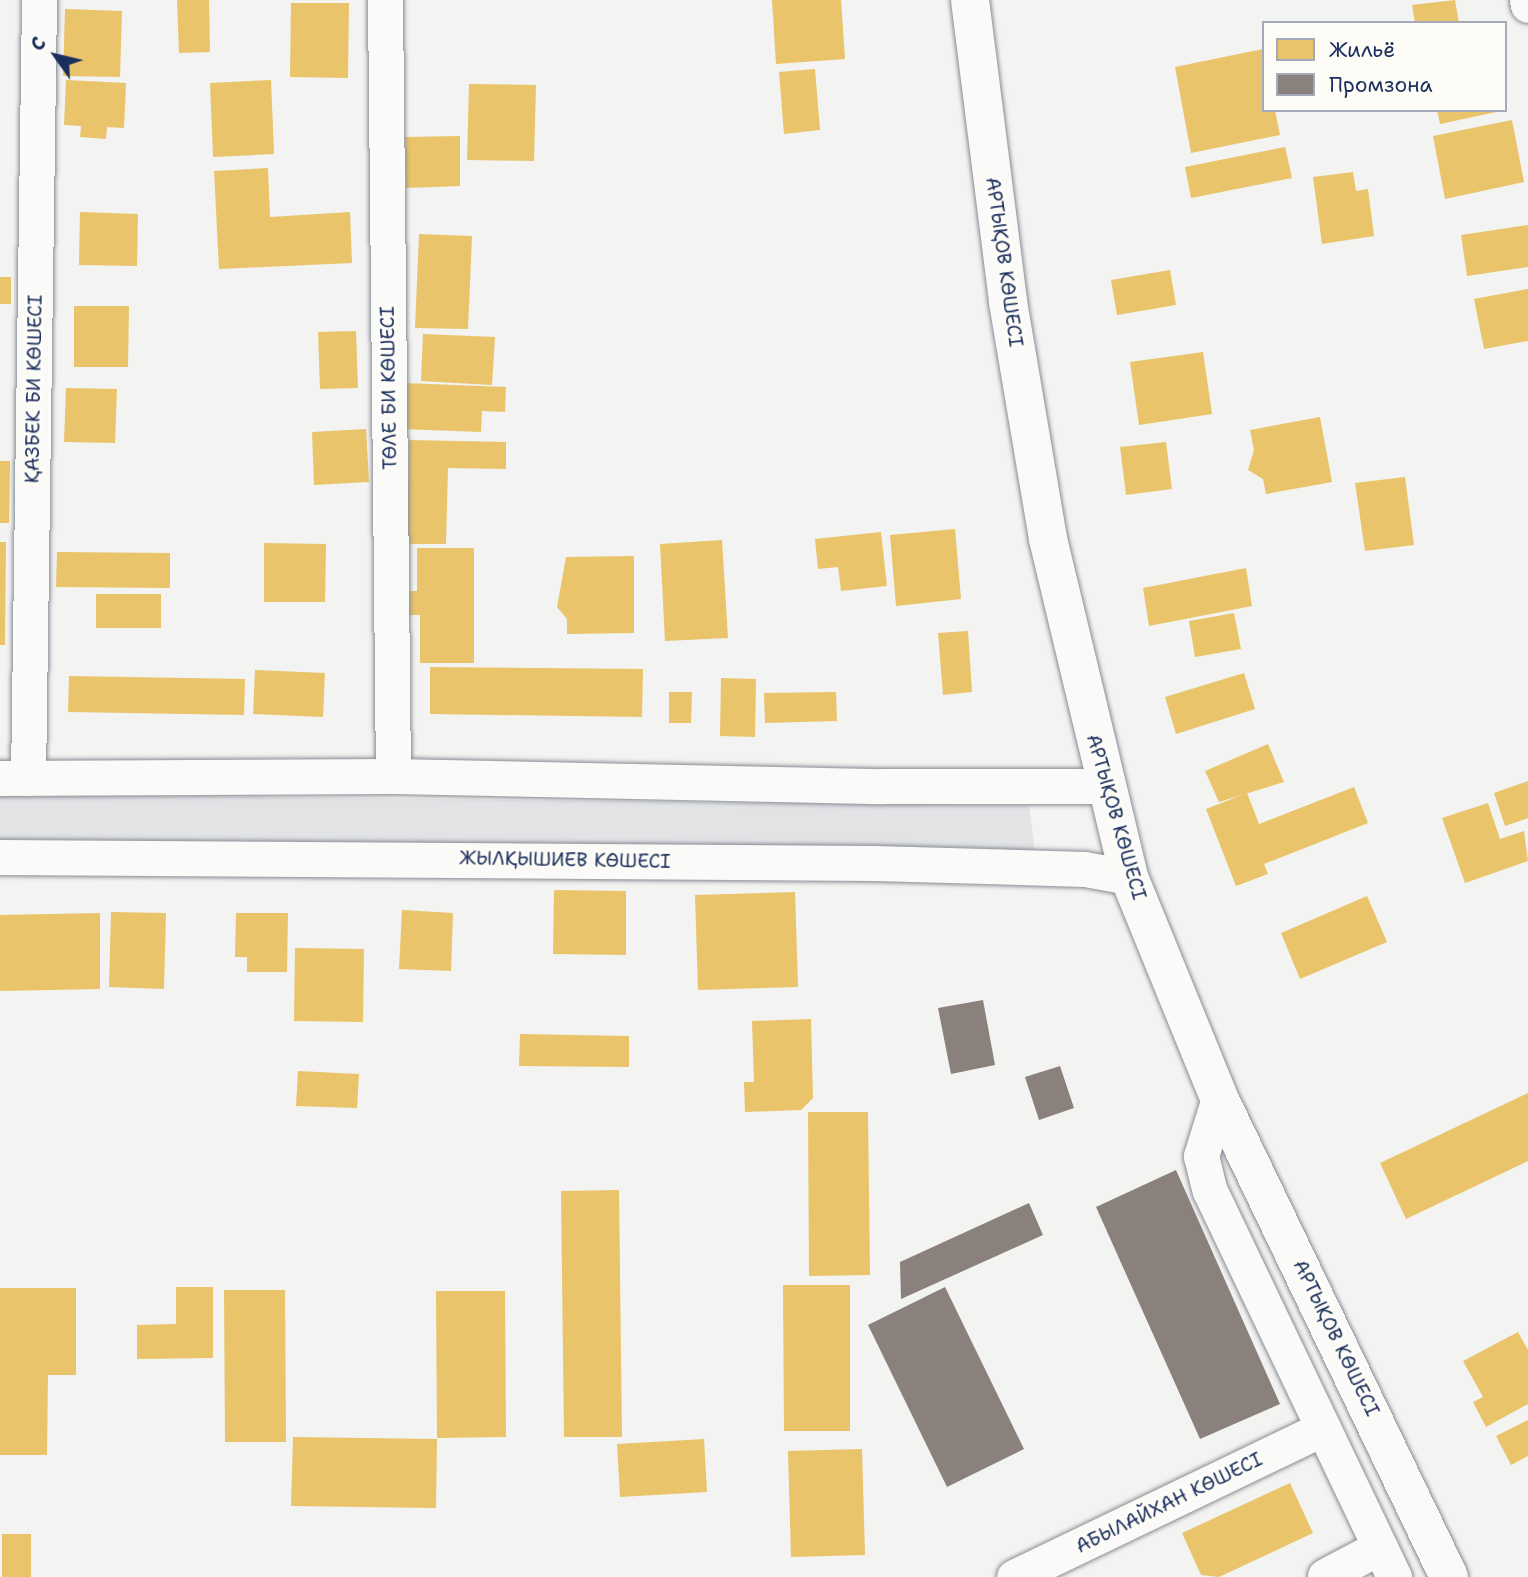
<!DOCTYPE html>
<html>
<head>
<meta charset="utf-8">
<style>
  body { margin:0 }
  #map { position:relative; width:1528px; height:1577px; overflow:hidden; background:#f3f3f2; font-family:"Shantell Sans",sans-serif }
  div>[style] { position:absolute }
  .green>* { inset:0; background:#e2e3e5 }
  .homes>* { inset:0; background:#e9c46a }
  .industry>* { inset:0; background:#8a817c }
  .roads { filter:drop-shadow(0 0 2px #888c94) drop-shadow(0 0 2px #888c94) }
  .minor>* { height:35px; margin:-17.5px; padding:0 17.5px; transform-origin:17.5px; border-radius:17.5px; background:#fafaf8 }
  .highway>* { height:38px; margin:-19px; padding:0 19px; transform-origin:19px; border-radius:19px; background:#fafaf8 }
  span { translate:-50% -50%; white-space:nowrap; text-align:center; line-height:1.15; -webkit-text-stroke:7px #fdfcf7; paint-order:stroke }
  .street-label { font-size:19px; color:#1b2f5e }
  .legend { position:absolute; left:1262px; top:21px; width:245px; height:91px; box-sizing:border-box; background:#fdfcf7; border:2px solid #a3aaba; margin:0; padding:9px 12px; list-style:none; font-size:21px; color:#1b2f5e }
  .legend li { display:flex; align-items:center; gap:14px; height:35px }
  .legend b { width:35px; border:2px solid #a3aaba }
  .north { position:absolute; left:21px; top:21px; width:70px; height:70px; -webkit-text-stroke:5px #fdfcf7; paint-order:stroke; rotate:304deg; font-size:19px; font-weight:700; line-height:28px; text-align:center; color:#1b2f5e }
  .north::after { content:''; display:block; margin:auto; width:24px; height:32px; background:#1b2f5e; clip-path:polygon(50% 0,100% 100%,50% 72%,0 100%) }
</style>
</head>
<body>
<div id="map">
  <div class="green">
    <i style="clip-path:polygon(0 794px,1029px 806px,1035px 853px,0 844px)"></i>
  </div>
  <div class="homes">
    <i style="clip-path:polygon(177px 0,209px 0,210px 52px,179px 53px)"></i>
    <i style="clip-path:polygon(772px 0,841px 0,845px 59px,776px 64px)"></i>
    <i style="clip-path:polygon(1455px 0,1459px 23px,1415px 23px,1412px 5px)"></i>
    <i style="clip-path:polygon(291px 3px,349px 3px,348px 78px,290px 77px)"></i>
    <i style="clip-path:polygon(65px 9px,122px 11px,120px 77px,63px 76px)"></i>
    <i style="clip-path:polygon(1263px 49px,1264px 110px,1275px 110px,1280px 135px,1191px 153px,1175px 67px)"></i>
    <i style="clip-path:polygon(815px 69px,820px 130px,784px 134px,779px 72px)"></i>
    <i style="clip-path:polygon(66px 80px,126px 83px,124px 128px,107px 127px,106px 139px,80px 137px,81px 126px,64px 125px)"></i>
    <i style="clip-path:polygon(271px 80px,274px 154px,213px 157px,210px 83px)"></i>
    <i style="clip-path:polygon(469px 84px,536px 85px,534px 161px,467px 160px)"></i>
    <i style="clip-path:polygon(1437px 110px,1501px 110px,1501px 111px,1440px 124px)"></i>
    <i style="clip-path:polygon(1512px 120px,1524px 182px,1445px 199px,1433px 136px)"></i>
    <i style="clip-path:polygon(460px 136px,460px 186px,406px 188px,405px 137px)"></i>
    <i style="clip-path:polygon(1285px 147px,1292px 178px,1191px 198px,1185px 167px)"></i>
    <i style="clip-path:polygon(268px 168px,270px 217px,350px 212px,352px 263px,219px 269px,214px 171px)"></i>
    <i style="clip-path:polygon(1353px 172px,1356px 191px,1368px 189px,1374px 236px,1322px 244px,1313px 177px)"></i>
    <i style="clip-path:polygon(80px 212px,138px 214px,137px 266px,79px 265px)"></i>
    <i style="clip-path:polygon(1528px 225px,1528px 267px,1467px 276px,1461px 235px)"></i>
    <i style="clip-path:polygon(419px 234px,472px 236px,468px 329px,415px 328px)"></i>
    <i style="clip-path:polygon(1170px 270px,1176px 305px,1117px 315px,1111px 280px)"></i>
    <i style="clip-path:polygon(0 277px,11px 277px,11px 304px,0 304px)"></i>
    <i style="clip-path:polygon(1528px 289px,1528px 341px,1484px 349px,1474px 299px)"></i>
    <i style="clip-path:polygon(74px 306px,129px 306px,128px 367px,74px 367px)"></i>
    <i style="clip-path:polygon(356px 331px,358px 388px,320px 389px,318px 332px)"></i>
    <i style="clip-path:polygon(423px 334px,495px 337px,492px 385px,421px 381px)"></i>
    <i style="clip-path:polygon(1203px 352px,1212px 414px,1139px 425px,1130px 362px)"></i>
    <i style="clip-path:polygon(404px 383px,506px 387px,505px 412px,482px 411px,481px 432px,402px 429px)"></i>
    <i style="clip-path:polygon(66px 388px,117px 389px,115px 443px,64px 442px)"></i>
    <i style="clip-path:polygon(1320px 417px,1332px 482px,1266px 494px,1263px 479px,1248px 470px,1254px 450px,1250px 430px)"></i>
    <i style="clip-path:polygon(366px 429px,369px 482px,314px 485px,312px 432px)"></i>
    <i style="clip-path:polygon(409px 440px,506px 442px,506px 469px,448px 468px,446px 544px,407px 544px)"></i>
    <i style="clip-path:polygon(1166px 442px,1172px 489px,1126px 495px,1120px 447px)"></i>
    <i style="clip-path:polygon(0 461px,10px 461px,9px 523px,0 523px)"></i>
    <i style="clip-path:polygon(1405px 477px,1414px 545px,1365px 551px,1355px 483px)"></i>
    <i style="clip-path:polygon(955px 529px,961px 599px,896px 606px,890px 535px)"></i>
    <i style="clip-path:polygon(881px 532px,887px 586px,841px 591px,838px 567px,818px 569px,815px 539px)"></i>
    <i style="clip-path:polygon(722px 540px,728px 638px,665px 641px,660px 544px)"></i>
    <i style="clip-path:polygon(0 542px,6px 542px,5px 645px,0 645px)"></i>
    <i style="clip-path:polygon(264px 543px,326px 544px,325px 602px,264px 602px)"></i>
    <i style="clip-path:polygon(417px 548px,474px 548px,474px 663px,420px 663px,420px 615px,408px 615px,408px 591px,417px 591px)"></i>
    <i style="clip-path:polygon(57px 552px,170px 553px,170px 588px,56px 587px)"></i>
    <i style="clip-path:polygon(634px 556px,634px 633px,567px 634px,567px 619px,557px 607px,566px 557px)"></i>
    <i style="clip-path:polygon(1246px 568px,1252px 606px,1149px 626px,1143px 588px)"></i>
    <i style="clip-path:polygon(96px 594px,161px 594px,161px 628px,96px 628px)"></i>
    <i style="clip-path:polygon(1234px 613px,1241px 649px,1195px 657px,1189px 621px)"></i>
    <i style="clip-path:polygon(968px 631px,972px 692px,943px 695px,938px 633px)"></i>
    <i style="clip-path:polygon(430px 667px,643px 669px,642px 717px,430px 714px)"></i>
    <i style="clip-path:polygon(255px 670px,325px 673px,323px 717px,253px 714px)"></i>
    <i style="clip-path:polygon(1244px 673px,1255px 709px,1176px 734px,1165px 697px)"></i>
    <i style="clip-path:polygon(69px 676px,245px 679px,244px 715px,68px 712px)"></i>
    <i style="clip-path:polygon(721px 678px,756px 679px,755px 737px,720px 736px)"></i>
    <i style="clip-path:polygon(669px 692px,692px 692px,691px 723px,669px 723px)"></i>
    <i style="clip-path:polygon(836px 692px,837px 721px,765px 723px,764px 693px)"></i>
    <i style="clip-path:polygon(1268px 744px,1284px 782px,1219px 802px,1205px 771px)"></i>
    <i style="clip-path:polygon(1528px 781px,1528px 818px,1505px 826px,1494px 793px)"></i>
    <i style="clip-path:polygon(1354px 787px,1368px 823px,1264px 864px,1268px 874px,1236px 886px,1206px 809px,1247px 793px,1259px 824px)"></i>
    <i style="clip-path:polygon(1488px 803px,1500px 839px,1524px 831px,1528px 861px,1465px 883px,1442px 818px)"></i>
    <i style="clip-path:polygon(554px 890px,626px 891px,626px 955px,553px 954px)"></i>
    <i style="clip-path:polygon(795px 892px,798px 987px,698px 990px,695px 895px)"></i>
    <i style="clip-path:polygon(1367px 896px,1387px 942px,1300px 979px,1281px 933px)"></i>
    <i style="clip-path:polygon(402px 910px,453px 913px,451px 971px,399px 969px)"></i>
    <i style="clip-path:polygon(111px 912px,166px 913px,164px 989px,109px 987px)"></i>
    <i style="clip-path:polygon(100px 913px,100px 989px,0 991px,0 915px)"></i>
    <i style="clip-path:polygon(236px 913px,288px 913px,287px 972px,247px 972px,247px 957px,235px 957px)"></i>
    <i style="clip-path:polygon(295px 948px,364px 949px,363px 1022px,294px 1021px)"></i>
    <i style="clip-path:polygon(811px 1019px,813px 1098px,801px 1110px,745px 1112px,744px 1082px,754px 1082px,752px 1021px)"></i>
    <i style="clip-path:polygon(520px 1034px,629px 1036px,629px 1067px,519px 1066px)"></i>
    <i style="clip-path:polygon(298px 1071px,359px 1074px,357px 1108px,296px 1106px)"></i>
    <i style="clip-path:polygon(1528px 1093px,1528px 1161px,1406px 1219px,1380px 1163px)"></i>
    <i style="clip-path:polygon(808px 1112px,868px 1112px,870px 1275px,809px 1276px)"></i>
    <i style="clip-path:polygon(619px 1190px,622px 1437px,564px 1437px,561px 1191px)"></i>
    <i style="clip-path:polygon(783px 1285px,850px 1285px,850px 1431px,784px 1431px)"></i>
    <i style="clip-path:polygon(176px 1287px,213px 1287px,213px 1358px,137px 1359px,137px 1325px,176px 1324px)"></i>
    <i style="clip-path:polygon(0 1288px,76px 1288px,76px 1375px,48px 1375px,47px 1455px,0 1455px)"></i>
    <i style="clip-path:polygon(224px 1290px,285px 1290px,286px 1442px,225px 1442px)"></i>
    <i style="clip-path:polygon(436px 1291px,505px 1291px,506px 1437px,437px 1438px)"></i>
    <i style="clip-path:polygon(1518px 1332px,1528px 1350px,1528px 1404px,1486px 1427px,1473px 1402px,1483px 1397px,1463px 1361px)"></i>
    <i style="clip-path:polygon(1528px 1420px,1528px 1456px,1511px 1465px,1496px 1436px)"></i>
    <i style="clip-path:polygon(293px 1437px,437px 1439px,436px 1508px,291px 1506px)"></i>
    <i style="clip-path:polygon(704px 1439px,707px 1492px,620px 1497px,617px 1444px)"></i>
    <i style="clip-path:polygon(862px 1449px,865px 1555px,791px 1557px,788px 1451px)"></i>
    <i style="clip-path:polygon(1290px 1483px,1313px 1533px,1219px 1577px,1201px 1575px,1182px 1533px)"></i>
    <i style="clip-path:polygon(2px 1534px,31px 1534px,31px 1577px,2px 1577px)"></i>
  </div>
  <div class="industry">
    <i style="clip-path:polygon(983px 1000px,995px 1065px,951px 1074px,938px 1008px)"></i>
    <i style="clip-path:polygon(1060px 1066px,1074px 1108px,1039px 1120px,1025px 1077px)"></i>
    <i style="clip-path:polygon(1176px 1170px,1280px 1404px,1200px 1439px,1096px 1207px)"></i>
    <i style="clip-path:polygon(1029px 1203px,1043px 1235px,901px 1299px,900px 1262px)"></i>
    <i style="clip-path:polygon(945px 1287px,1024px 1449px,947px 1487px,868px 1325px)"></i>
  </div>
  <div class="roads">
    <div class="minor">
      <i style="left:385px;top:0;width:776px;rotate:89.41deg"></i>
      <i style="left:1527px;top:0;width:5px;rotate:79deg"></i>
      <i style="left:0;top:778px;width:393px;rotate:-0.3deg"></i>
      <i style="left:393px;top:776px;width:489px;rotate:1.2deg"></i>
      <i style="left:882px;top:786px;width:223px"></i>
      <i style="left:28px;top:778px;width:778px;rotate:-89.19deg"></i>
      <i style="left:0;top:857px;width:874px;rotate:0.39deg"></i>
      <i style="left:874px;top:863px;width:211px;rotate:1.6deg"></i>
      <i style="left:1085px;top:869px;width:45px;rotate:10.3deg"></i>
      <i style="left:1219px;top:1098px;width:61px;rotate:107.2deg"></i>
      <i style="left:1201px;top:1156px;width:36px;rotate:76deg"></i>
      <i style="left:1210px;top:1191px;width:428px;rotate:64.5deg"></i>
      <i style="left:1325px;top:1576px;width:62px;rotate:-27.8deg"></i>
      <i style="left:1014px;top:1577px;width:343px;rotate:-25.7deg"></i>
    </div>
    <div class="highway">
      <i style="left:970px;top:0;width:304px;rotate:82.8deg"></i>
      <i style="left:1008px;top:302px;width:240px;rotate:80.4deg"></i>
      <i style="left:1048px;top:539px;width:348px;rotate:76.5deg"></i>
      <i style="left:1129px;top:877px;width:239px;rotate:67.8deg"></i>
      <i style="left:1219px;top:1098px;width:531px;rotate:64.35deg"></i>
    </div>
  </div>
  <div class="street-label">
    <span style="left:1004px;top:262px;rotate:82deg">АРТЫҚОВ КӨШЕСІ</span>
    <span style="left:389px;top:388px;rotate:-91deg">ТӨЛЕ БИ КӨШЕСІ</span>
    <span style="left:34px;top:389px;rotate:-89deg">ҚАЗБЕК БИ КӨШЕСІ</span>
    <span style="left:1116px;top:817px;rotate:74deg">АРТЫҚОВ КӨШЕСІ</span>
    <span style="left:565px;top:860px;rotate:1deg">ЖЫЛҚЫШИЕВ КӨШЕСІ</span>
    <span style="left:1336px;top:1338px;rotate:64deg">АРТЫҚОВ КӨШЕСІ</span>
    <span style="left:1169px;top:1503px;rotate:-26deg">АБЫЛАЙХАН КӨШЕСІ</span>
  </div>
  <ul class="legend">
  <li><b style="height:19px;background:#e9c46a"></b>Жильё</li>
  <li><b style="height:19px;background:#8a817c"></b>Промзона</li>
  </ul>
  <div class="north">С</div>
</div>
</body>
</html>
